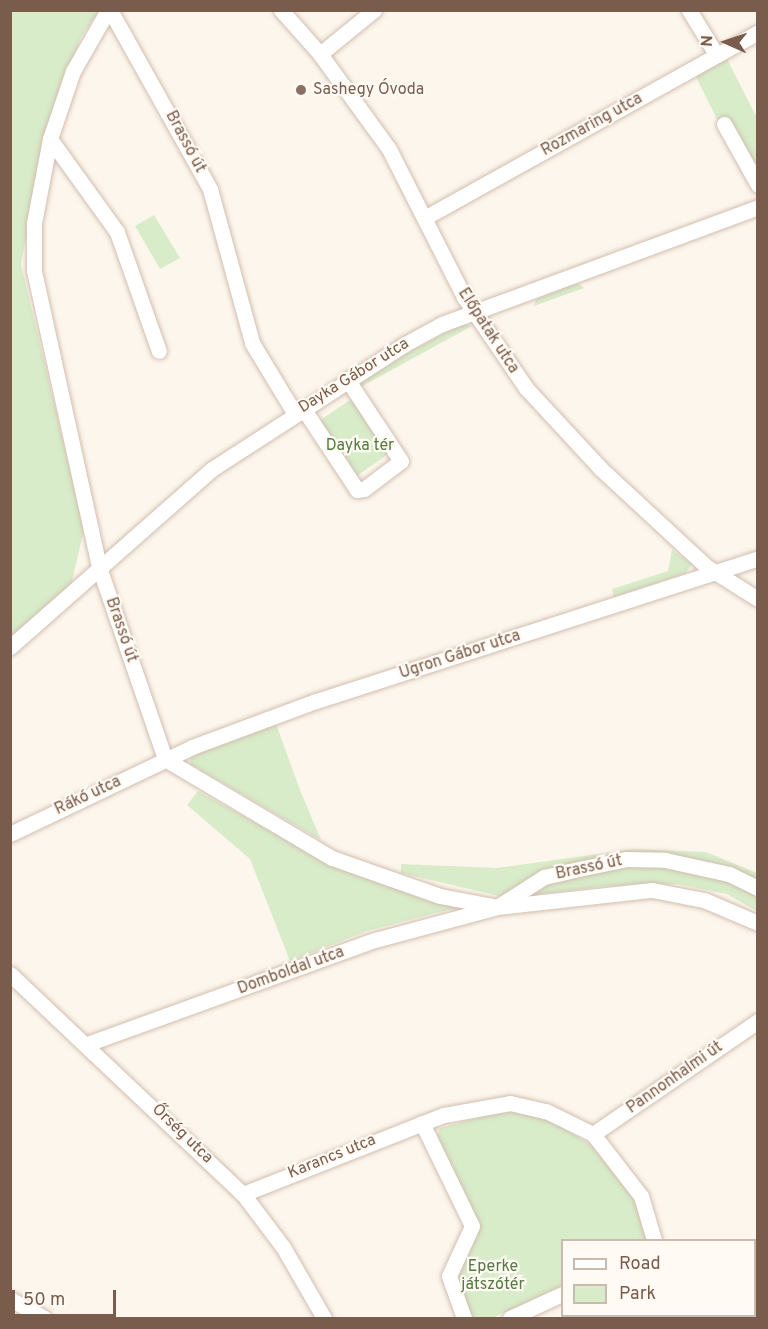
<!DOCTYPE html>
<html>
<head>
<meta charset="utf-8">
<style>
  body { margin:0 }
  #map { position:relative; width:768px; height:1329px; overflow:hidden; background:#fdf6ec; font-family:Overpass,sans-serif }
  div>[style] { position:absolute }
  .green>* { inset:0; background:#d8ecc9 }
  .stream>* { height:4.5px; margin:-2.25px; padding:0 2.25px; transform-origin:2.25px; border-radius:2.25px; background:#bfe3e8 }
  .roads { filter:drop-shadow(0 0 2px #d1beb0) drop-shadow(0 0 2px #d1beb0) }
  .minor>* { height:15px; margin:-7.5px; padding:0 7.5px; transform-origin:7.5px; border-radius:7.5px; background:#fff }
  .dots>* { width:16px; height:16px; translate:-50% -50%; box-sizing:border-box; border:3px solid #fffaf3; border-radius:50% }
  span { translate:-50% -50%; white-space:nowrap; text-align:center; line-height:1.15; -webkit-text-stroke:4.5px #fffaf3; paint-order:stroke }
  .education-label { font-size:16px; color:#785e54 }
  .left { translate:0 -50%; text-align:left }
  .street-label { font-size:16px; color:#7a5c4d }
  .park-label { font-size:16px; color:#537a41 }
  .frame { position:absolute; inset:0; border:12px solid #7a5c4d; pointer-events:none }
  .legend { position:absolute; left:561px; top:1239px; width:195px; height:78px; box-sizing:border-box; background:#fffaf3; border:2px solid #cabbb1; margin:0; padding:8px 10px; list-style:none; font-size:18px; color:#7a5c4d }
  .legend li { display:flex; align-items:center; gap:12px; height:30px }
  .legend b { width:30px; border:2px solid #cabbb1 }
  .north { position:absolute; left:696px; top:12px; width:60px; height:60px; -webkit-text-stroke:4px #fffaf3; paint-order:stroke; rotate:273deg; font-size:16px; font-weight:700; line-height:24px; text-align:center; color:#7a5c4d }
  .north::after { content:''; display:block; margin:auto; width:21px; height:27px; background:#7a5c4d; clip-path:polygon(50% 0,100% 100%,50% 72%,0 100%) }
  .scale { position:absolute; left:12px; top:1290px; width:104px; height:27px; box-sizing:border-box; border:3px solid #7a5c4d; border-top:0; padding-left:8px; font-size:18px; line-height:21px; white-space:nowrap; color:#7a5c4d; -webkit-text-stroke:4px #fffaf3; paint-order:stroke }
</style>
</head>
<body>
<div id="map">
  <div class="green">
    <i style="clip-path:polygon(15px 10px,99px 11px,81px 37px,47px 126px,21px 264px,84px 529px,71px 586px,11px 638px,11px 14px)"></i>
    <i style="clip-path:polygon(727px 59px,757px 118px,757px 178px,722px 129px,695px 75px)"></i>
    <i style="clip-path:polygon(154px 215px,180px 258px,160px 269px,135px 226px)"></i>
    <i style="clip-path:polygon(578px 283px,584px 288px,534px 306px,536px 299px)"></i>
    <i style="clip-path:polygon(462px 324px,472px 326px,357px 389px,361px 378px)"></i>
    <i style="clip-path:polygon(353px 398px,391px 452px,354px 478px,316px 423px)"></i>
    <i style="clip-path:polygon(672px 550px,692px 564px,686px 573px,614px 597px,612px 589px,668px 571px)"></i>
    <i style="clip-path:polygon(276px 724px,300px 790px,321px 840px,190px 764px,191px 755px)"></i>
    <i style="clip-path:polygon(198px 791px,313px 855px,455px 908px,367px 931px,290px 961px,250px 859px,187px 805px)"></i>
    <i style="clip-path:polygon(634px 849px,706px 852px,757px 873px,757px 911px,727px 894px,678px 884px,606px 886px,508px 898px,401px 873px,401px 864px,497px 868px)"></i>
    <i style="clip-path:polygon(509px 1108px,540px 1114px,594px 1147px,635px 1200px,647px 1240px,562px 1240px,562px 1286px,493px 1318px,470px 1318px,455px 1277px,474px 1239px,437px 1136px,440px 1128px,488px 1115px,488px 1109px)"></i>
  </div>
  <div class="stream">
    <i style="left:747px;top:586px;width:12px;rotate:20deg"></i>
  </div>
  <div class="roads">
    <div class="minor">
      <i style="left:108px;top:10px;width:70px;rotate:119.8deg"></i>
      <i style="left:73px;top:71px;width:72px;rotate:108.7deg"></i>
      <i style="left:50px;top:139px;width:86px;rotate:100.8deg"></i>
      <i style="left:34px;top:223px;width:48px;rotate:90deg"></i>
      <i style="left:34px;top:271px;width:306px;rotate:77.6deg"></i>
      <i style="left:100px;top:570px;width:200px;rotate:71deg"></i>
      <i style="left:165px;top:759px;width:194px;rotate:30.7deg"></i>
      <i style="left:332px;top:858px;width:114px;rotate:19.4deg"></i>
      <i style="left:440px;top:896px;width:58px;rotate:10.9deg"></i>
      <i style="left:497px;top:907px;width:156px;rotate:-6.3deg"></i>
      <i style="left:652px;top:890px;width:53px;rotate:10.9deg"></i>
      <i style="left:704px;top:900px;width:59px;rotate:23.1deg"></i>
      <i style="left:110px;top:10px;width:205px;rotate:60.8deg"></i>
      <i style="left:210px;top:189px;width:160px;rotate:74.7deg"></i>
      <i style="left:252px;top:343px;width:83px;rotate:58.8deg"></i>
      <i style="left:281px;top:10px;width:59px;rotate:48.4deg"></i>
      <i style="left:320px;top:54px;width:117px;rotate:54deg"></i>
      <i style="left:389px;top:149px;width:166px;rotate:63.1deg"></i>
      <i style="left:464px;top:297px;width:110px;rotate:55.7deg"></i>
      <i style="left:526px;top:388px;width:110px;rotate:47.2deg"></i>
      <i style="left:601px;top:469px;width:144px;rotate:42.8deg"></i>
      <i style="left:707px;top:567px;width:60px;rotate:32.1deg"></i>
      <i style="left:689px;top:10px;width:52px;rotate:58.5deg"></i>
      <i style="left:320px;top:54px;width:70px;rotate:-39.2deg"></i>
      <i style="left:724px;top:124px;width:70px;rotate:60.9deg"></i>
      <i style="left:50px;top:139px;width:115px;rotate:54.2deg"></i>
      <i style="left:117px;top:232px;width:126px;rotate:70.6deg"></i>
      <i style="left:426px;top:217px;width:380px;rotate:-29.1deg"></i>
      <i style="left:303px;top:408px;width:98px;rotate:56.6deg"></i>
      <i style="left:357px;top:490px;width:7px;rotate:-8deg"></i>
      <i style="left:364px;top:489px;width:46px;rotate:-37.1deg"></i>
      <i style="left:401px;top:461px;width:98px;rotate:-123.4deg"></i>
      <i style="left:10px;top:647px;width:269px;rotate:-41.4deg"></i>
      <i style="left:212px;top:469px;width:230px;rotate:-32.9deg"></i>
      <i style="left:405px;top:344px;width:42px;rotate:-28.4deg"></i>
      <i style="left:442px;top:324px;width:337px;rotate:-20.3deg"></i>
      <i style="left:10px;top:834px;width:202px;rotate:-25.5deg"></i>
      <i style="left:192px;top:747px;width:132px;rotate:-20.4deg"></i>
      <i style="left:316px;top:701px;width:465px;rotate:-17.9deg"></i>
      <i style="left:10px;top:974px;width:320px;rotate:43.4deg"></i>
      <i style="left:243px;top:1194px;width:66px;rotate:53deg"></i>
      <i style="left:283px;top:1247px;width:82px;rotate:60deg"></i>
      <i style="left:87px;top:1044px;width:306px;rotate:-19.9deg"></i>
      <i style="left:375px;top:940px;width:126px;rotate:-15.1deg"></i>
      <i style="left:497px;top:907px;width:56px;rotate:-32.6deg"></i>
      <i style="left:544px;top:877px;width:26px;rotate:-13deg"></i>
      <i style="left:569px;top:871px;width:58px;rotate:-11.9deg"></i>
      <i style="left:626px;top:859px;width:39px;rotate:1deg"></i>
      <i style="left:665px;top:860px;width:66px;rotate:12.3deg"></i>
      <i style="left:729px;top:874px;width:32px;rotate:26deg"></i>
      <i style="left:422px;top:1123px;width:114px;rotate:64.1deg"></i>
      <i style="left:472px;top:1226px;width:55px;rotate:114.7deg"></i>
      <i style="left:449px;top:1276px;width:45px;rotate:70.3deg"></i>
      <i style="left:593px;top:1134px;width:200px;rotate:-34.4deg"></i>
      <i style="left:243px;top:1194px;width:216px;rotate:-21.5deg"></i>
      <i style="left:444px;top:1115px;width:67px;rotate:-10.3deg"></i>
      <i style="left:510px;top:1103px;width:37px;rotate:13deg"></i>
      <i style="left:546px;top:1111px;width:52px;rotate:26.1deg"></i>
      <i style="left:593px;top:1134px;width:78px;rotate:52.3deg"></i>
      <i style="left:641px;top:1196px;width:46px;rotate:73.5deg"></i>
      <i style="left:10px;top:1299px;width:39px;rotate:29deg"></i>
      <i style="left:671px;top:1316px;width:2px;rotate:63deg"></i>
      <i style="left:510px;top:1318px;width:57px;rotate:-24.8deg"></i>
    </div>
  </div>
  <div class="dots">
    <i style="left:301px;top:90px;background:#8d6e63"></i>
  </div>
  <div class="education-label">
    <span class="left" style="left:313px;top:90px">Sashegy Óvoda</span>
  </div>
  <div class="street-label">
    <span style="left:592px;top:125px;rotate:-29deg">Rozmaring utca</span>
    <span style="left:185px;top:142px;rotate:62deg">Brassó út</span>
    <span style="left:488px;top:331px;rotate:57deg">Előpatak utca</span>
    <span style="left:354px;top:376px;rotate:-32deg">Dayka Gábor utca</span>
    <span style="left:121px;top:630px;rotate:71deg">Brassó út</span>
    <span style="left:460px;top:655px;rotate:-18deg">Ugron Gábor utca</span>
    <span style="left:88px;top:796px;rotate:-25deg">Rákó utca</span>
    <span style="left:589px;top:868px;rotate:-12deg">Brassó út</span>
    <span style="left:291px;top:971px;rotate:-20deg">Domboldal utca</span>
    <span style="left:675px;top:1078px;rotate:-35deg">Pannonhalmi út</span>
    <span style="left:182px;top:1134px;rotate:44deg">Őrség utca</span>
    <span style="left:332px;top:1157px;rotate:-22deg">Karancs utca</span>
  </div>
  <div class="park-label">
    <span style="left:360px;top:446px">Dayka tér</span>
    <span style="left:493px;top:1276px">Eperke<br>játszótér</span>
  </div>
  <div class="frame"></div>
  <ul class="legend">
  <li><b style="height:8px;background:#fff"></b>Road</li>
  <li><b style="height:16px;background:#d8ecc9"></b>Park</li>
  </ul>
  <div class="north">N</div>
  <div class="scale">50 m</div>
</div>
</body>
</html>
